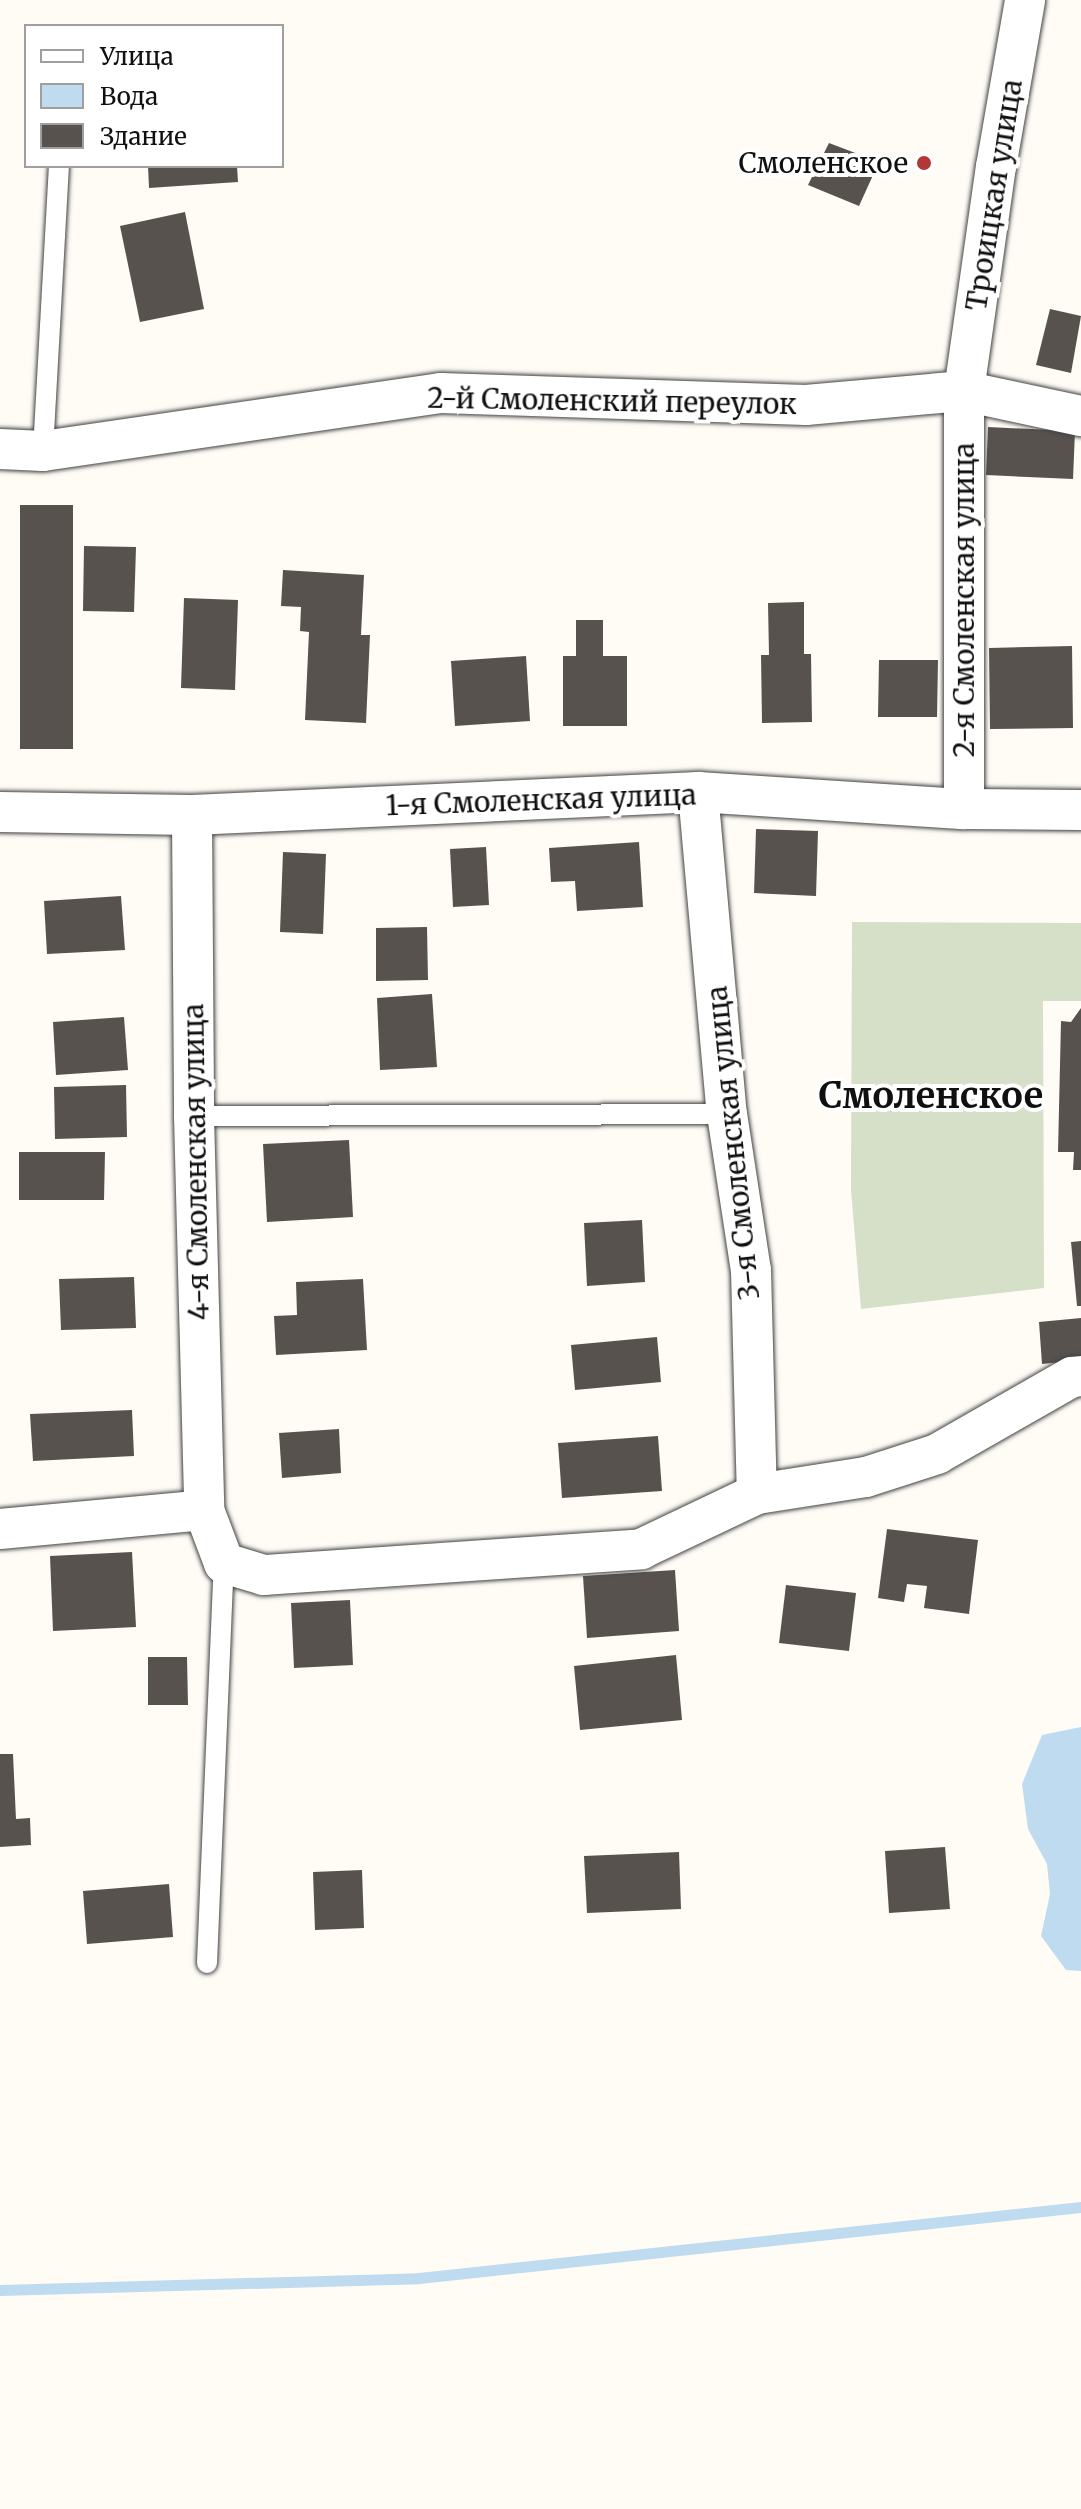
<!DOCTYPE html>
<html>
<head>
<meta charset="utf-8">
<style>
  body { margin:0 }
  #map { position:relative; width:1081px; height:2509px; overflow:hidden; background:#fefcf5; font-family:Merriweather,serif }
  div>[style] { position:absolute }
  .cemetery>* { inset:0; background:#d6dfc7 }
  .water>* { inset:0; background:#bfdbef }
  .stream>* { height:11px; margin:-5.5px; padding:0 5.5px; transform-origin:5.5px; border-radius:5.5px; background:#bfdbef }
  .building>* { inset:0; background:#58524e }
  .roads { filter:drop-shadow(0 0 2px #434343) drop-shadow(0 0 2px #434343) }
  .lane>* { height:20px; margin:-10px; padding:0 10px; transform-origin:10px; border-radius:10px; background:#fff }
  .street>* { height:40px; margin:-20px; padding:0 20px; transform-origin:20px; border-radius:20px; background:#fff }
  .dots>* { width:22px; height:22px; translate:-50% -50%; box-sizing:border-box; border:4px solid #fff; border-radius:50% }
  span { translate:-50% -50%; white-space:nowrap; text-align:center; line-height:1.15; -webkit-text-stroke:8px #fff; paint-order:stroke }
  .poi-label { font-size:28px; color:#101010 }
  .right { translate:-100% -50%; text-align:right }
  .street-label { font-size:28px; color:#101010 }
  .district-label { font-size:36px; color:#101010; font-weight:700 }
  .legend { position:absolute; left:24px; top:24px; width:260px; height:144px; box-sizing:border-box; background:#fff; border:2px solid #9f9f9f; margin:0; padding:10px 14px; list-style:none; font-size:24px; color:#101010 }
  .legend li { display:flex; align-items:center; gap:16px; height:40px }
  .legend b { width:40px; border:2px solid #9f9f9f }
</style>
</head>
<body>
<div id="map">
  <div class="cemetery">
    <i style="clip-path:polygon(852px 922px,1081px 923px,1081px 1001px,1043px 1001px,1044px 1288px,861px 1309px,851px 1190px)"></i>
  </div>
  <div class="water">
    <i style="clip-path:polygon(1081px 1727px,1081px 1971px,1066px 1970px,1041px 1936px,1050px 1894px,1047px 1864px,1028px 1829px,1022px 1784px,1042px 1735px)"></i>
  </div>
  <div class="stream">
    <i style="left:0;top:2290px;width:419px;rotate:-1.6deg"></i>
    <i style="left:419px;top:2278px;width:666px;rotate:-6.12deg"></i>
  </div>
  <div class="building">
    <i style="clip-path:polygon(829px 143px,879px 162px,859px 206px,808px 185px)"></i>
    <i style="clip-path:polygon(148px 166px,237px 166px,238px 182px,149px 188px)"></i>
    <i style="clip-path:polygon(185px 212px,204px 309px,140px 322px,120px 226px)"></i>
    <i style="clip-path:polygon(1050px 309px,1081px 316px,1071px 373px,1036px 365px)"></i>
    <i style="clip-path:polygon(988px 427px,1075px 431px,1073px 479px,986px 475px)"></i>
    <i style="clip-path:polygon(20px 505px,73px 505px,73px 749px,20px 749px)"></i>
    <i style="clip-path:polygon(84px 546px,136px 547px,134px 612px,83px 611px)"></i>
    <i style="clip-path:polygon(283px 570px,364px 575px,361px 635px,370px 635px,366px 723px,305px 720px,309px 632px,300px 631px,301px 607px,281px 606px)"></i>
    <i style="clip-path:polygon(184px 598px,238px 600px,235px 690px,181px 688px)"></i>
    <i style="clip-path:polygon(804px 602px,804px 654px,811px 654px,812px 722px,762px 723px,761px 655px,769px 655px,768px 603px)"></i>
    <i style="clip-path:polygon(576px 620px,603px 620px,603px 656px,627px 656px,627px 726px,563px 726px,563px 656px,576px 656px)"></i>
    <i style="clip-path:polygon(1072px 646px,1073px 728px,990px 729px,989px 648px)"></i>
    <i style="clip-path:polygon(526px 656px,530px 721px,455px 726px,451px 661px)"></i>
    <i style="clip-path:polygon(879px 660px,938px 660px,937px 717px,878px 717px)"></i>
    <i style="clip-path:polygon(756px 829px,818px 831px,816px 896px,754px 893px)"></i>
    <i style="clip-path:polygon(639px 842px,643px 907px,577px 911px,575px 881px,551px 882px,549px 848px)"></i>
    <i style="clip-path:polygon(486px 847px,489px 905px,453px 907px,450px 849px)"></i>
    <i style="clip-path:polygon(283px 852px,326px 854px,323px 934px,280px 932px)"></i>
    <i style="clip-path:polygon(121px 896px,125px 950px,47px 954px,44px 901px)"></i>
    <i style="clip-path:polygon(427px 927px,428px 980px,376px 981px,376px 928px)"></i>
    <i style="clip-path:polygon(432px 994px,437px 1067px,380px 1070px,377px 998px)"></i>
    <i style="clip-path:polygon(1081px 1008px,1081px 1170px,1073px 1170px,1074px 1152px,1058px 1152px,1061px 1021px,1071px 1022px)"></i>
    <i style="clip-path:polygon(124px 1017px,128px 1070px,56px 1075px,53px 1022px)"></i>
    <i style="clip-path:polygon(126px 1085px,127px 1137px,55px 1139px,54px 1087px)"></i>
    <i style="clip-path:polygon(349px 1140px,353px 1217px,267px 1222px,263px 1144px)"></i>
    <i style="clip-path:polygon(19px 1152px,105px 1152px,104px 1200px,19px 1200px)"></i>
    <i style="clip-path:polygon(642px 1220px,645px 1282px,587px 1286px,584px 1223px)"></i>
    <i style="clip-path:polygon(1081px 1241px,1081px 1306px,1077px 1306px,1071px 1242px)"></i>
    <i style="clip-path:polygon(134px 1277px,136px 1328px,61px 1330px,59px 1279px)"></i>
    <i style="clip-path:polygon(363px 1279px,367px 1350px,276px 1355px,274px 1316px,297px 1315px,296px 1282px)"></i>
    <i style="clip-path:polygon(1081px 1318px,1081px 1360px,1042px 1364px,1039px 1322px)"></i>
    <i style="clip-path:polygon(657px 1337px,661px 1382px,575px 1390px,571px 1345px)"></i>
    <i style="clip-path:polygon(132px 1410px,134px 1456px,33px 1461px,30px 1414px)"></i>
    <i style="clip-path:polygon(339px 1429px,341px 1473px,282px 1478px,279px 1433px)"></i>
    <i style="clip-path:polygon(658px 1436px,662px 1491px,562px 1498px,558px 1443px)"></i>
    <i style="clip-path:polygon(887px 1529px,978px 1540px,969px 1614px,924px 1608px,927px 1586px,907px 1584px,904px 1602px,878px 1598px)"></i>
    <i style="clip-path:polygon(132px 1552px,136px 1627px,53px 1631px,50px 1556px)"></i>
    <i style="clip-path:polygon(675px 1570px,679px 1631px,587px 1638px,583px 1576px)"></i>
    <i style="clip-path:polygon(786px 1585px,856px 1593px,849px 1651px,779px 1643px)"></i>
    <i style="clip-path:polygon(350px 1600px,353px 1665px,294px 1668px,291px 1603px)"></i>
    <i style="clip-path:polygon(676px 1655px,682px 1720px,580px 1730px,574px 1666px)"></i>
    <i style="clip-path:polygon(148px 1657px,187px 1657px,188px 1705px,148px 1705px)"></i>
    <i style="clip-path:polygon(0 1754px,13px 1754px,16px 1819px,30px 1818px,31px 1845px,0 1847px)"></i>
    <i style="clip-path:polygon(945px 1847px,950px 1909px,889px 1913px,885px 1851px)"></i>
    <i style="clip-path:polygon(679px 1852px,681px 1909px,587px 1913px,584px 1856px)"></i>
    <i style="clip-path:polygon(362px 1870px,364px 1928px,315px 1930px,313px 1872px)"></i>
    <i style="clip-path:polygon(169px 1884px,173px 1937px,87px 1944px,83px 1891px)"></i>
  </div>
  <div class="roads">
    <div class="lane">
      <i style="left:43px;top:451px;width:285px;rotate:-86.8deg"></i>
      <i style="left:194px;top:1116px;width:533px;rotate:-0.21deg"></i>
      <i style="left:207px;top:1963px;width:400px;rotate:-87.6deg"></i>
    </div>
    <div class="street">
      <i style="left:0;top:449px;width:43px;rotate:2.7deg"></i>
      <i style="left:43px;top:451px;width:402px;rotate:-8.3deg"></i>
      <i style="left:441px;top:393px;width:365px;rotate:1.9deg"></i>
      <i style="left:806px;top:405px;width:159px;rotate:-5.1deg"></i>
      <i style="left:964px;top:391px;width:120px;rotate:12.1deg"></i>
      <i style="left:698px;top:792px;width:323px;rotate:84.9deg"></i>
      <i style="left:727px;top:1114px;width:158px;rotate:81.3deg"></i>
      <i style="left:751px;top:1270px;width:224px;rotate:88.5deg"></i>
      <i style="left:964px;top:809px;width:418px;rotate:-90deg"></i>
      <i style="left:964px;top:391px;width:226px;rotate:-81.9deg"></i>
      <i style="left:996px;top:167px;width:169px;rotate:-80.1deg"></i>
      <i style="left:0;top:812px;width:192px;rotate:0.9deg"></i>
      <i style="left:192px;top:815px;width:507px;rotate:-2.6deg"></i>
      <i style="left:698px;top:792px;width:267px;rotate:3.7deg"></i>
      <i style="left:964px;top:809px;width:117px;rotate:0.5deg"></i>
      <i style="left:192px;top:815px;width:301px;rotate:89.6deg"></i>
      <i style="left:194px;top:1116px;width:394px;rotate:88.5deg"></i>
      <i style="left:0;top:1529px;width:205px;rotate:-5.3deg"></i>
      <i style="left:204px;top:1510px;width:57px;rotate:69.3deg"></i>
      <i style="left:224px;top:1563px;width:42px;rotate:16.7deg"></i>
      <i style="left:264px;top:1575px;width:378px;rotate:-3.9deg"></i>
      <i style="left:641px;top:1549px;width:128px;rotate:-25.4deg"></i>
      <i style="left:757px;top:1494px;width:110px;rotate:-8.9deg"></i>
      <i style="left:866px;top:1477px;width:75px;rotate:-17.9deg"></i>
      <i style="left:937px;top:1454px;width:155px;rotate:-29.7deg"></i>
      <i style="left:1072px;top:1377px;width:9px;rotate:-6deg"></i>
    </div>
  </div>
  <div class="dots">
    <i style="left:924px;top:163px;background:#b13838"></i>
  </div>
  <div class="poi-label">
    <span class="right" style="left:908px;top:163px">Смоленское</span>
  </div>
  <div class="street-label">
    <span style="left:994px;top:195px;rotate:-81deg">Троицкая улица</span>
    <span style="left:612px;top:401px;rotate:1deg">2-й Смоленский переулок</span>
    <span style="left:964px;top:600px;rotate:-90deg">2-я Смоленская улица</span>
    <span style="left:541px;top:800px;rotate:-2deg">1-я Смоленская улица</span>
    <span style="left:733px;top:1143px;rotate:-96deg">3-я Смоленская улица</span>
    <span style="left:196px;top:1162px;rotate:-91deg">4-я Смоленская улица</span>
  </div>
  <div class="district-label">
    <span style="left:931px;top:1096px">Смоленское</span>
  </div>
  <ul class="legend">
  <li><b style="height:10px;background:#fff"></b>Улица</li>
  <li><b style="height:22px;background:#bfdbef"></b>Вода</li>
  <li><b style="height:22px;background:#58524e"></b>Здание</li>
  </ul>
</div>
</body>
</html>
